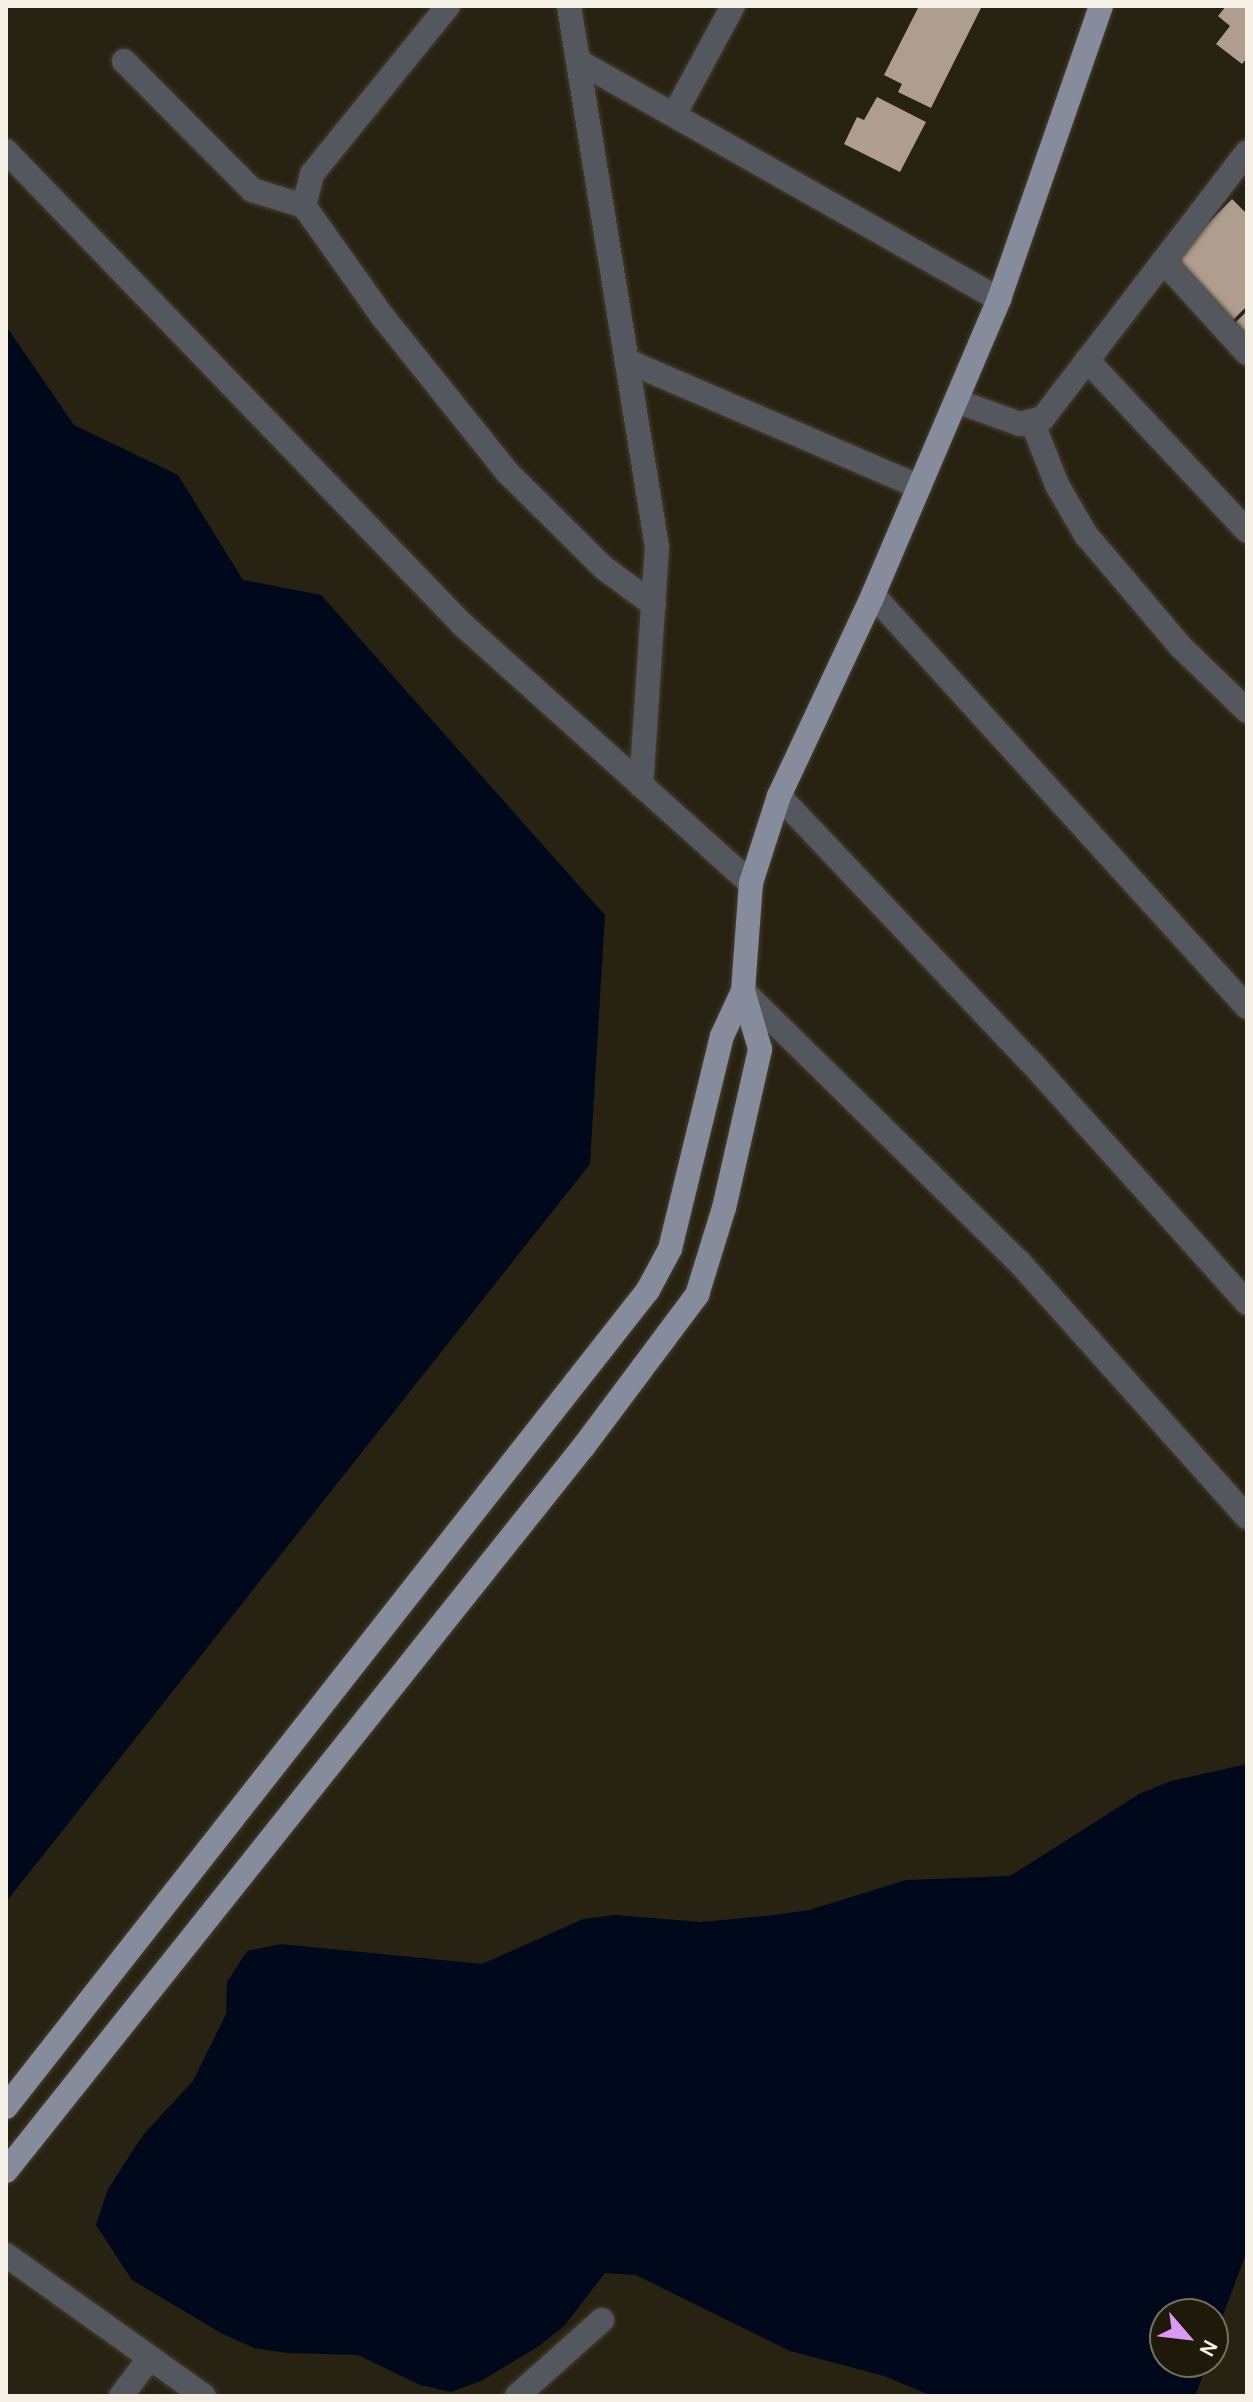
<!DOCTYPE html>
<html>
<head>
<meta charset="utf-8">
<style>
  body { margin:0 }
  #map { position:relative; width:1253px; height:2402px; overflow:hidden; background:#282212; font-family:Karla,sans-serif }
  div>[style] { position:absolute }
  .water>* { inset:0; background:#00081b }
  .building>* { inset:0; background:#af9d8f }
  .roads { filter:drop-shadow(0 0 2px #453f30) drop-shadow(0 0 2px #453f30) }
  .minor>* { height:24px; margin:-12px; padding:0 12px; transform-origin:12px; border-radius:12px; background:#55575f }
  .major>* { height:24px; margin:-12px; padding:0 12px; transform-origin:12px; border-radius:12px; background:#868c9c }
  span { translate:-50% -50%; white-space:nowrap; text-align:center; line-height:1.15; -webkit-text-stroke:8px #1f1909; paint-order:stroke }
  .frame { position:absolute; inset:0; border:8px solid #f4f0e5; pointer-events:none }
  .north { position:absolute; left:1149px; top:2298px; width:80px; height:80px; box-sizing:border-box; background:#1f1909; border:2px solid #746f61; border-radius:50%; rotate:118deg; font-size:22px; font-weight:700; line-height:32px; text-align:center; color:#f4f0e5 }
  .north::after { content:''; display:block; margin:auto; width:28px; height:36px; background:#db99f5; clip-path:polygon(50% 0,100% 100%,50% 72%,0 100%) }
</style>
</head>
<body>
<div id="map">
  <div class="water">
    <i style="clip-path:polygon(6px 326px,74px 425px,178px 475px,243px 580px,321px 595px,605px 915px,590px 1164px,6px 1902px)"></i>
    <i style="clip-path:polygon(1247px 1764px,1247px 2251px,1213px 2342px,1213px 2314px,1165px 2314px,1165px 2362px,1208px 2362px,1195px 2396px,932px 2396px,884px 2376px,790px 2351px,636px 2275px,605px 2273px,564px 2326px,539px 2346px,481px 2381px,451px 2392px,420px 2385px,358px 2355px,287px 2353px,254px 2348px,221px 2333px,132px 2280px,96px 2225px,108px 2189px,143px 2135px,193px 2081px,226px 2014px,227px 1982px,247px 1951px,281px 1944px,482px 1964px,583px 1919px,615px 1915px,701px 1922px,774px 1915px,809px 1910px,906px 1880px,1010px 1876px,1139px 1794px,1171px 1781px)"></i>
  </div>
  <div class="building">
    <i style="clip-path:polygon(919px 6px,982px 6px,931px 108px,898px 92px,902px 84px,884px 75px)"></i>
    <i style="clip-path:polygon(1226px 6px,1247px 6px,1247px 58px,1242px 64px,1216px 44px,1230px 26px,1218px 16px)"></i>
    <i style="clip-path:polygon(877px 97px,926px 122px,900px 172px,844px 144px,857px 117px,864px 120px)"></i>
    <i style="clip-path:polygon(1232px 199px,1247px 214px,1247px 306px,1231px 322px,1170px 262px)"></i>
    <i style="clip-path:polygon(1247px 311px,1247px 344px,1230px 328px)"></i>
  </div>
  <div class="roads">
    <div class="minor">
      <i style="left:448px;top:6px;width:216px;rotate:129deg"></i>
      <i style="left:312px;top:174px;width:33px;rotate:104deg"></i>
      <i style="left:304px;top:206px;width:136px;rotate:54.6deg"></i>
      <i style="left:383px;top:317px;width:198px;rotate:51.3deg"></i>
      <i style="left:507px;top:472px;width:136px;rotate:44.7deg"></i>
      <i style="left:604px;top:568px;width:62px;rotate:36.5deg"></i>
      <i style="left:569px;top:6px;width:548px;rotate:80.76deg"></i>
      <i style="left:657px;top:547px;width:239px;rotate:93.8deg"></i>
      <i style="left:124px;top:61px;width:182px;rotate:45.2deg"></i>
      <i style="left:252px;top:190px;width:54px;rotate:17.1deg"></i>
      <i style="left:578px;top:61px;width:484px;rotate:29.5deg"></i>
      <i style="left:674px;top:115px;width:124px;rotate:-61.6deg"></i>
      <i style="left:6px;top:151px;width:658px;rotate:46.05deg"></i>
      <i style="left:463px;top:625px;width:387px;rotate:41.9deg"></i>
      <i style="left:1163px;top:261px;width:125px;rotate:47.6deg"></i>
      <i style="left:1087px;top:360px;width:234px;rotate:46.9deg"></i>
      <i style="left:627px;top:361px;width:318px;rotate:23.3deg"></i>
      <i style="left:956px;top:401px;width:68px;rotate:19.8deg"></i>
      <i style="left:1020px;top:424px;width:24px;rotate:-15deg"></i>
      <i style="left:1043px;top:418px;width:335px;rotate:-52.5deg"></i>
      <i style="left:1033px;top:424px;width:66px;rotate:68.5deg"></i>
      <i style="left:1057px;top:485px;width:58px;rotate:59.9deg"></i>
      <i style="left:1086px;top:535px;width:145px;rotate:49.7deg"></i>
      <i style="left:1180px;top:646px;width:93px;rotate:44.1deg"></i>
      <i style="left:873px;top:595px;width:556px;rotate:47.77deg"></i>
      <i style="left:779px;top:796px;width:365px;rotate:46.6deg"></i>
      <i style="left:1030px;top:1061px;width:325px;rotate:48.1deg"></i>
      <i style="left:743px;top:991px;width:387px;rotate:44.5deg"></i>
      <i style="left:1019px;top:1262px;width:342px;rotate:48.2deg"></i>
      <i style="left:6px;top:2255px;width:243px;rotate:35.5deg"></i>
      <i style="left:121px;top:2396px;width:48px;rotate:-52.7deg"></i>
      <i style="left:517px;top:2396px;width:114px;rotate:-41.8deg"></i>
    </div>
    <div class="major">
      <i style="left:6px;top:2107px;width:1039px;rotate:-51.84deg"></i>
      <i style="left:648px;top:1290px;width:47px;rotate:-61.8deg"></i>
      <i style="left:670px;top:1249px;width:219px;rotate:-76.3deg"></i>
      <i style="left:722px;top:1036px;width:50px;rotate:-65deg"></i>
      <i style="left:6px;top:2171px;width:927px;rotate:-51.44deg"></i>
      <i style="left:584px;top:1446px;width:189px;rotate:-53.2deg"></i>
      <i style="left:697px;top:1295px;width:91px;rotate:-72.8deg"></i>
      <i style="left:724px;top:1208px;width:163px;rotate:-77.2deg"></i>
      <i style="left:760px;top:1049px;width:60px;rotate:-106.3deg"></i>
      <i style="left:743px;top:991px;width:108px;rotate:-85.8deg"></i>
      <i style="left:751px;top:883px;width:91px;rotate:-72.2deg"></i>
      <i style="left:779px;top:796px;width:222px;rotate:-64.9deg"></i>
      <i style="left:873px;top:595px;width:322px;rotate:-66.9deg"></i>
      <i style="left:999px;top:299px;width:310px;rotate:-70.8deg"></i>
    </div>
  </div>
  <div class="frame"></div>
  <div class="north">N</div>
</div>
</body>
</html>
